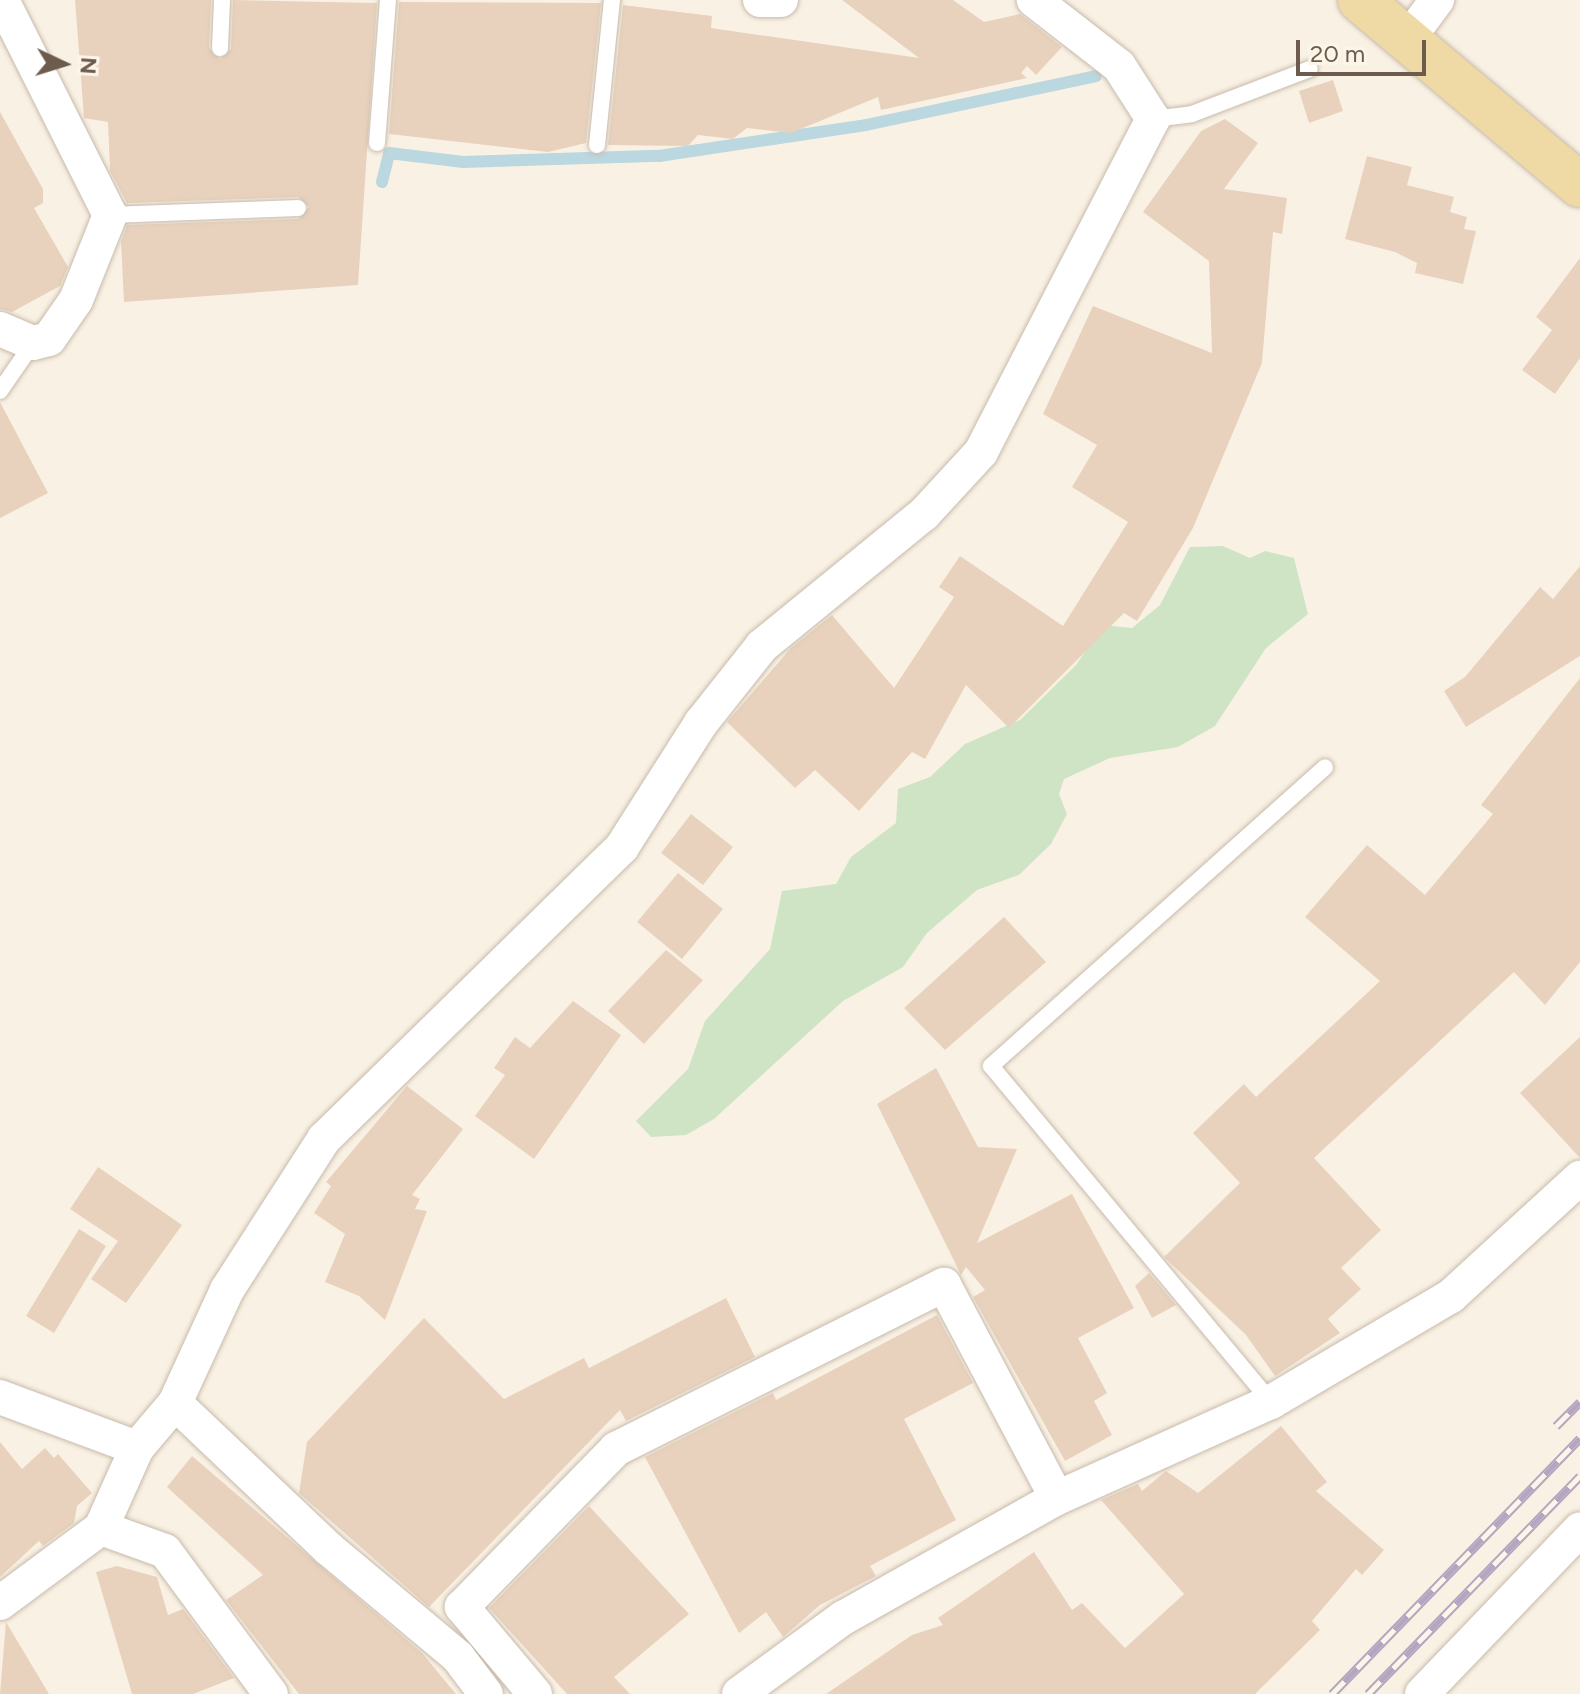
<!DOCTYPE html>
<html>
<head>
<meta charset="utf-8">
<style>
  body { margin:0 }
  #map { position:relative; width:1580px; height:1694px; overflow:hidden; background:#f9f2e4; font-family:Figtree,sans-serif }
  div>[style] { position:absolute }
  .green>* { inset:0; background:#cfe4c5 }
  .stream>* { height:12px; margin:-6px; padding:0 6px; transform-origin:6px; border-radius:6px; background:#bbd7df }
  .building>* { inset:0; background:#e8d2bd }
  .roads { filter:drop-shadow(0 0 2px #c8baac) drop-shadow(0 0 2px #c8baac) }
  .service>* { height:16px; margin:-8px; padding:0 8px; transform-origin:8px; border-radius:8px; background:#fff }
  .minor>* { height:34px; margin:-17px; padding:0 17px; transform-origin:17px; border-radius:17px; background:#fff }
  .primary>* { height:44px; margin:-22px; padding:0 22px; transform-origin:22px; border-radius:22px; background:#efd9a5 }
  .rail>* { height:9px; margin-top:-4.5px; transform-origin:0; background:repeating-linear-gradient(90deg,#fcf6e9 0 18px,#b5a5c0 0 36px); box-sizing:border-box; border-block:2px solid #b5a5c0 }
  span { translate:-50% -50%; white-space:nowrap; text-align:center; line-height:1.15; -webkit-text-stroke:8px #fcf6e9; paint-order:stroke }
  .north { position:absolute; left:24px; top:24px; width:80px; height:80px; -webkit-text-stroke:6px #fcf6e9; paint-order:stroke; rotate:94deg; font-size:22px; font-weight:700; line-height:32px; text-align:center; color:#6d5b4d }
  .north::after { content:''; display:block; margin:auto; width:28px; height:36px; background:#6d5b4d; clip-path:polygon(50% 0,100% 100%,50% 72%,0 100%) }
  .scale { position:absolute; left:1296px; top:40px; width:130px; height:36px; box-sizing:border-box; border:4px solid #6d5b4d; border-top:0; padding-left:10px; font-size:24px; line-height:28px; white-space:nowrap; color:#6d5b4d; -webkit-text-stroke:6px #fcf6e9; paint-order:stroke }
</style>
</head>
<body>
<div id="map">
  <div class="green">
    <i style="clip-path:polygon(1223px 546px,1250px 558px,1265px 551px,1294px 558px,1308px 614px,1266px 648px,1215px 726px,1178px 747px,1110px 758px,1064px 779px,1059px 794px,1067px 814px,1051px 844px,1019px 875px,977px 890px,927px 933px,903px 967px,843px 1001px,714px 1119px,686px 1135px,651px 1137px,636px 1121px,688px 1069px,705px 1021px,770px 949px,782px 891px,836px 884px,851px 857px,896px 823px,898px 789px,930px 777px,965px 744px,1020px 720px,1076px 665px,1103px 625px,1132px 628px,1160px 605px,1190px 547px)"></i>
  </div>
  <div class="stream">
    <i style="left:382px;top:182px;width:30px;rotate:-76deg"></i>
    <i style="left:389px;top:153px;width:75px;rotate:6.9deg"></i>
    <i style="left:463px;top:162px;width:196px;rotate:-1.8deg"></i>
    <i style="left:659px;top:156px;width:209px;rotate:-8.5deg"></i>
    <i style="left:866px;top:125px;width:235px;rotate:-12deg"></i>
  </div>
  <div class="building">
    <i style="clip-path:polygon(75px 0,211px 0,209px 48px,220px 59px,231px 49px,233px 0,377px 3px,358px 285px,124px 302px,121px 242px,127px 225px,298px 219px,309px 207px,298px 197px,127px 203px,110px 171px,108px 122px,84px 118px)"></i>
    <i style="clip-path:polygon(842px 0,953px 0,984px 22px,1020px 14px,1062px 47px,1036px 75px,1027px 66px,1021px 73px,1027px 78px,881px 110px,878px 97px,791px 133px,747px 128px,733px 139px,698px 135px,688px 146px,608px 145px,623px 5px,712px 16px,711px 28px,919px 58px)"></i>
    <i style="clip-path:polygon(399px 2px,601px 3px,586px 143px,548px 152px,389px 134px)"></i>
    <i style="clip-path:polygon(1333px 80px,1343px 111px,1309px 123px,1299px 91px)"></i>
    <i style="clip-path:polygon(0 112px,43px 189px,43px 203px,34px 208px,68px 267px,60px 286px,12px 312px,0 309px)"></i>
    <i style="clip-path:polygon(1225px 119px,1258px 143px,1224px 189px,1287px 198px,1282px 234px,1273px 232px,1262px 363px,1193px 528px,1137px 621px,1124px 613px,1009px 728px,966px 685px,925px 759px,912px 752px,859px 811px,815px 770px,795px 788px,727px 722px,791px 648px,832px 615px,894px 688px,954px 597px,939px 587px,960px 556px,1063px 626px,1128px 522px,1072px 487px,1097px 445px,1043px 414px,1093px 306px,1212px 353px,1209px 261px,1143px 212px,1201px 131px)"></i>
    <i style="clip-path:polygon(1367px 156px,1412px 167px,1407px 185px,1454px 197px,1450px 212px,1467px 217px,1464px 229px,1476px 231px,1463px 284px,1415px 273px,1417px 263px,1395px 252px,1345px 239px)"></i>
    <i style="clip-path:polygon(1580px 258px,1580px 358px,1555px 394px,1522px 370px,1552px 330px,1536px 317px)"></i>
    <i style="clip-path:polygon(0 402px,48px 493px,0 518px)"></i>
    <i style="clip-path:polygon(1580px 566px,1580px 656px,1466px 727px,1444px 691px,1465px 677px,1540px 587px,1553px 599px)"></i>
    <i style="clip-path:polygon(1580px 678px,1580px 962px,1545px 1005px,1514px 972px,1314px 1158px,1381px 1230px,1341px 1268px,1361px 1289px,1328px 1319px,1340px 1333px,1275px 1376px,1246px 1335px,1164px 1257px,1240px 1183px,1193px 1133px,1244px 1084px,1256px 1097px,1380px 981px,1305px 917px,1367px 845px,1425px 895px,1493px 814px,1481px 805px)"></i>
    <i style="clip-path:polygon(691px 814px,733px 847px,703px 885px,661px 853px)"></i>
    <i style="clip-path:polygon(678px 873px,723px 909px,682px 959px,637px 922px)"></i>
    <i style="clip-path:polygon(1004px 917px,1046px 962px,945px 1050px,904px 1008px)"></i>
    <i style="clip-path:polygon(666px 950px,703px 980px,644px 1044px,608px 1011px)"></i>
    <i style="clip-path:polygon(573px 1001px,621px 1035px,534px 1159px,475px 1116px,505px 1075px,494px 1068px,515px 1037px,530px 1048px)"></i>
    <i style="clip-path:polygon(1580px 1037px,1580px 1158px,1520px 1093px)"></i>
    <i style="clip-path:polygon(936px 1068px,978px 1147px,1017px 1149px,977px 1243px,1072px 1194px,1134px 1308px,1078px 1338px,1107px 1393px,1094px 1401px,1112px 1435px,1065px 1461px,973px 1297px,985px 1290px,966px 1267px,961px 1275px,877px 1104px)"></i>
    <i style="clip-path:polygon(407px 1086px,463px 1129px,412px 1195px,420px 1199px,415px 1209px,427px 1211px,385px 1320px,359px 1296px,325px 1282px,345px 1234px,314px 1213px,331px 1186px,326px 1182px)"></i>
    <i style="clip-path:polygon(98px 1167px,182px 1225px,126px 1303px,91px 1279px,118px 1241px,70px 1209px)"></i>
    <i style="clip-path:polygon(79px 1229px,106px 1246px,54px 1333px,26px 1316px)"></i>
    <i style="clip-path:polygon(1149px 1273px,1176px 1305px,1152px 1318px,1135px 1286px)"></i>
    <i style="clip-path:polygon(726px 1298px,755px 1357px,626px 1421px,620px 1410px,429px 1607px,299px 1493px,307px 1442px,424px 1318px,504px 1399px,584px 1358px,589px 1368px)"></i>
    <i style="clip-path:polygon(937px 1315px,973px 1383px,904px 1419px,956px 1520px,870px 1566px,876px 1576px,820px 1605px,783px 1637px,766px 1612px,739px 1633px,645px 1457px,773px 1393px,776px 1400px)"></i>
    <i style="clip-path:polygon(1281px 1426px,1327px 1482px,1316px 1491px,1384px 1550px,1362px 1575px,1356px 1569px,1312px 1621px,1320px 1630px,1255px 1694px,826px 1694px,912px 1635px,943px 1625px,938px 1618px,1034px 1552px,1072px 1610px,1082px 1603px,1125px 1648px,1184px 1594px,1101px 1500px,1138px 1484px,1142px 1491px,1166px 1471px,1198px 1493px)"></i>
    <i style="clip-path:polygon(0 1442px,22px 1469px,45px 1448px,54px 1458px,58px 1454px,92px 1493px,77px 1506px,74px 1523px,43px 1546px,39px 1541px,0 1577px)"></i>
    <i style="clip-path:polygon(192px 1456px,422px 1653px,456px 1694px,299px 1694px,226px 1600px,263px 1575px,167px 1487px)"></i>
    <i style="clip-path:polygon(589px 1506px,689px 1614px,614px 1677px,630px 1694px,567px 1694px,489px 1608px)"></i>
    <i style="clip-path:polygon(117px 1566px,157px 1577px,168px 1615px,183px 1609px,234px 1678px,193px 1694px,132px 1694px,96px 1572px)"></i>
    <i style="clip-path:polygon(6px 1622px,49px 1694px,0 1694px)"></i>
  </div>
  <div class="roads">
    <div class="service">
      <i style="left:220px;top:48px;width:48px;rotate:-87.6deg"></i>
      <i style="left:1153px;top:119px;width:39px;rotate:-7deg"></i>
      <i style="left:1192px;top:114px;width:126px;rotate:-20.9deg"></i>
      <i style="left:377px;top:143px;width:143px;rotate:-85.6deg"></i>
      <i style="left:597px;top:145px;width:146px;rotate:-84.1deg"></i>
      <i style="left:110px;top:215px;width:188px;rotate:-2.1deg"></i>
      <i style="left:0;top:391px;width:58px;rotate:-55.5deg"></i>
      <i style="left:1271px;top:1402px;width:437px;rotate:-129.8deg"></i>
      <i style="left:991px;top:1066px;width:448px;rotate:-41.8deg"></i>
    </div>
    <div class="minor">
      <i style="left:760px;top:0;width:21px"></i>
      <i style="left:1408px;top:39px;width:49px;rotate:-53.4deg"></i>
      <i style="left:0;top:329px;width:36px;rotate:23deg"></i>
      <i style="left:33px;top:343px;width:16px;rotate:-14deg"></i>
      <i style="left:49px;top:339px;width:47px;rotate:-55.3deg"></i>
      <i style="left:76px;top:300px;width:92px;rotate:-68.2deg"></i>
      <i style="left:110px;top:215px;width:241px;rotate:-116.7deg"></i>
      <i style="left:0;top:1397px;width:146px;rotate:20.4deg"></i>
      <i style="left:175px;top:1403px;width:212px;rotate:43.5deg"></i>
      <i style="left:329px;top:1549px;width:168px;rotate:39.9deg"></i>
      <i style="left:458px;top:1657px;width:46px;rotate:52.9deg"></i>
      <i style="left:101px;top:1528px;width:68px;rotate:19.8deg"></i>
      <i style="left:165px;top:1551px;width:178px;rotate:53.5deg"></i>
      <i style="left:0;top:1603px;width:126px;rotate:-36.6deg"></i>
      <i style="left:101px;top:1528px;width:88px;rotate:-65.8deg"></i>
      <i style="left:137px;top:1448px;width:59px;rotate:-49.8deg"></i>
      <i style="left:175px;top:1403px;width:124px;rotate:-65.3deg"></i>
      <i style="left:227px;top:1290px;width:179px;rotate:-57.3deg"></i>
      <i style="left:324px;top:1139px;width:417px;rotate:-44.4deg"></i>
      <i style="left:622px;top:847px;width:147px;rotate:-57.5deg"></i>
      <i style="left:701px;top:723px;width:98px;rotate:-51.6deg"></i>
      <i style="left:762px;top:646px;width:209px;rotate:-39.2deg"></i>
      <i style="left:924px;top:514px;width:84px;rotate:-47.4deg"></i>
      <i style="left:981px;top:452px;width:375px;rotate:-62.7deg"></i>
      <i style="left:1153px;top:119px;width:63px;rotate:-122.7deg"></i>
      <i style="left:1119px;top:66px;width:108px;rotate:-142.2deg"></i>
      <i style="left:535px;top:1694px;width:114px;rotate:-130deg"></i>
      <i style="left:462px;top:1607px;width:221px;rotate:-45.7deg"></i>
      <i style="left:616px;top:1449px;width:367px;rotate:-26.6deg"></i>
      <i style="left:944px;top:1285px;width:241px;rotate:62.1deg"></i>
      <i style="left:739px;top:1694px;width:129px;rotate:-36.2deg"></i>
      <i style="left:843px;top:1618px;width:245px;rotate:-29.3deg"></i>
      <i style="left:1057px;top:1498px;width:235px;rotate:-24.2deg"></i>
      <i style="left:1271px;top:1402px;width:209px;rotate:-30.5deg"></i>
      <i style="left:1451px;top:1296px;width:175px;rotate:-42.5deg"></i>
      <i style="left:1422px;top:1694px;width:228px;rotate:-46.2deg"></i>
    </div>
    <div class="primary">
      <i style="left:1360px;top:0;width:287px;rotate:40.1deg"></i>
    </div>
  </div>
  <div class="rail">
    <i style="left:1556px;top:1426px;width:34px;rotate:-45deg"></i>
    <i style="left:1332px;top:1694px;width:356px;rotate:-45.9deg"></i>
    <i style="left:1368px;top:1694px;width:304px;rotate:-45.8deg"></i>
  </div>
  <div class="north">N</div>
  <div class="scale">20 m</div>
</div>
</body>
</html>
